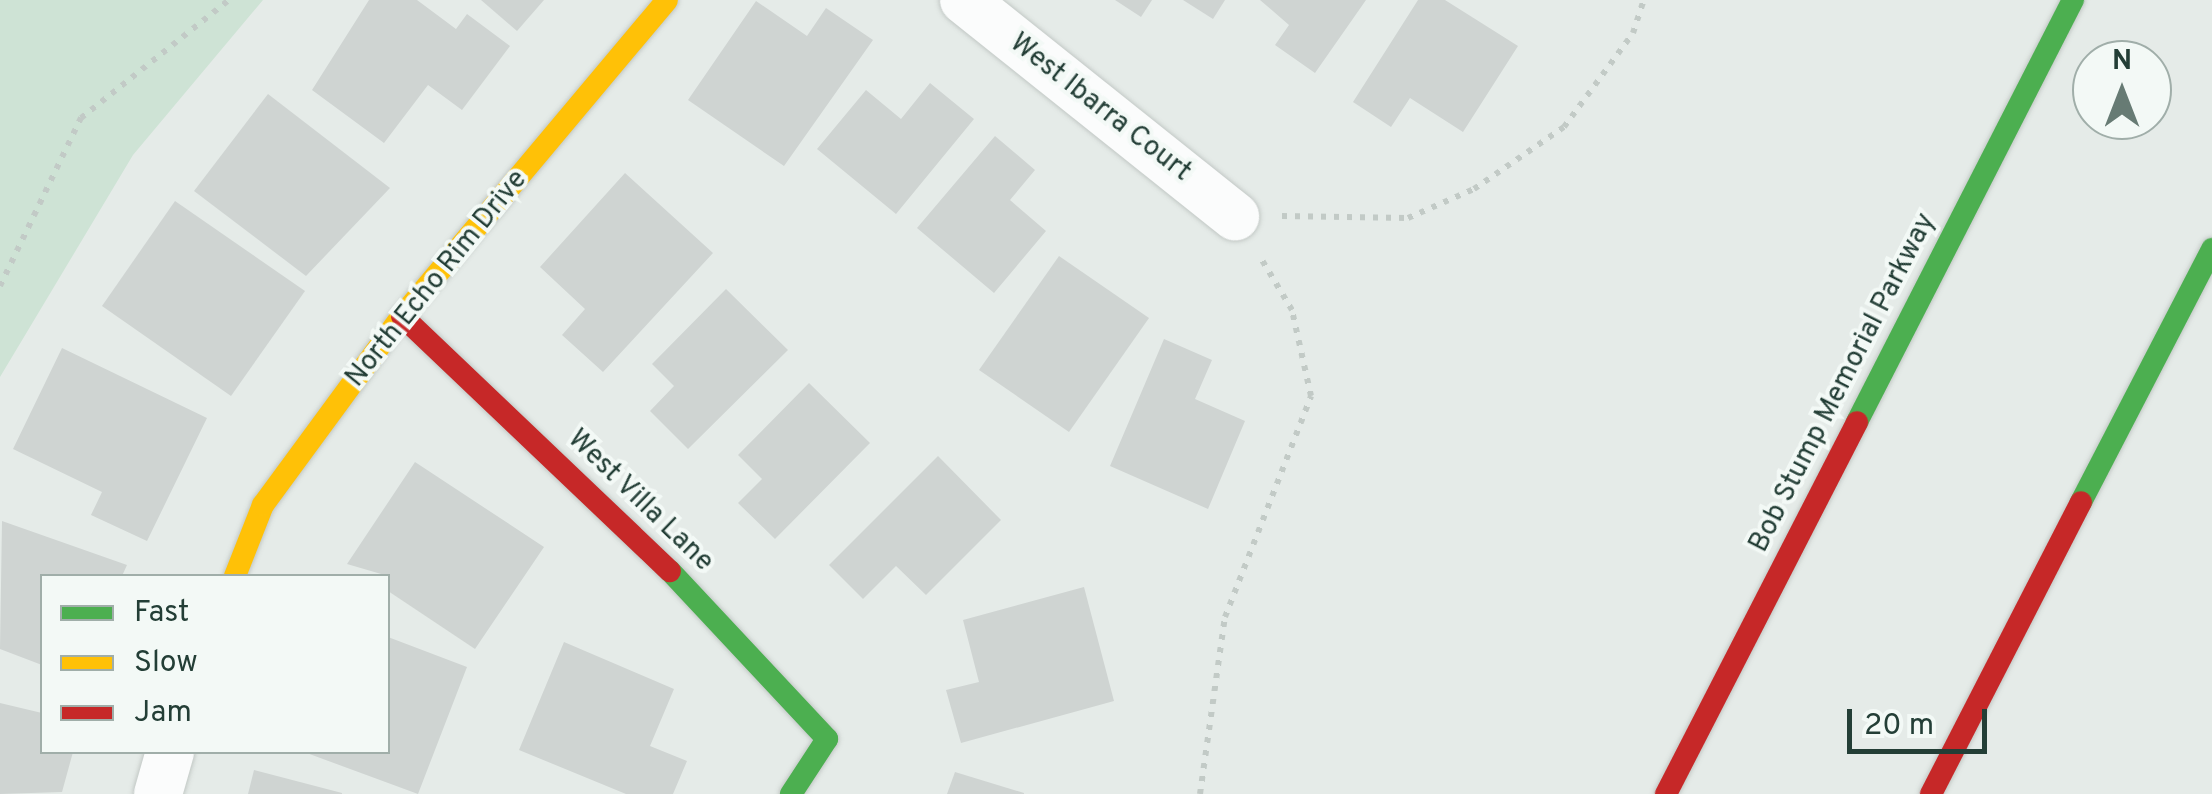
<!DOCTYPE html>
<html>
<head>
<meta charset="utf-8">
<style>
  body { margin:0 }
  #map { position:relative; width:2212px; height:794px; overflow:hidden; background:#e5ebe8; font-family:Overpass,sans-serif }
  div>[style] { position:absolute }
  .green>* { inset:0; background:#cee3d5 }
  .building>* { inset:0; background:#cfd4d2 }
  .path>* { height:6px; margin-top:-3px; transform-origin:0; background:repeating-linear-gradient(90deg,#c2cac6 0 5px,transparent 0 13px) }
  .roads { filter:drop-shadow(0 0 2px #c2c8c5) drop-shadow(0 0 2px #c2c8c5) }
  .street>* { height:48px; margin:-24px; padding:0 24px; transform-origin:24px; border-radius:24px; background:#fbfcfc }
  .fast>* { height:22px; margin:-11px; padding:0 11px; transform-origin:11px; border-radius:11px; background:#4caf50 }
  .slow>* { height:22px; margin:-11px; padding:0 11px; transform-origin:11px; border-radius:11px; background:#ffc107 }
  .jam>* { height:22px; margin:-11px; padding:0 11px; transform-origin:11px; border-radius:11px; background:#c62828 }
  span { translate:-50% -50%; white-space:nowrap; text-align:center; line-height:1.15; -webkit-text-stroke:8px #f3f9f6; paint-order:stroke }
  .street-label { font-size:28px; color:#233e36 }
  .legend { position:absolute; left:40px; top:574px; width:350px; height:180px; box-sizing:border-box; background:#f3f9f6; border:2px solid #a0aea9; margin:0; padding:12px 18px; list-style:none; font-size:30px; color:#233e36 }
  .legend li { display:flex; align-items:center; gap:20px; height:50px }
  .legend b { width:50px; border:2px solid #a0aea9 }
  .north { position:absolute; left:2072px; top:40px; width:100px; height:100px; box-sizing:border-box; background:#f3f9f6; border:2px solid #a0aea9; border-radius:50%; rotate:0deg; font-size:28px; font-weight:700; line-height:40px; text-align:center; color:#233e36 }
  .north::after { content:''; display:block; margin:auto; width:35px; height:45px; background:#677b74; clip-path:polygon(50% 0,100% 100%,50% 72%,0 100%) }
  .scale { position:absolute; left:1847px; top:709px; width:140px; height:45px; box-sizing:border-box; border:5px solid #233e36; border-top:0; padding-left:12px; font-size:30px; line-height:35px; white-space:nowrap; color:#233e36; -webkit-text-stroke:8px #f3f9f6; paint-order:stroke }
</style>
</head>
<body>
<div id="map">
  <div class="green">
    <i style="clip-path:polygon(0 0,263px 0,133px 155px,0 377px)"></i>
  </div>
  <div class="building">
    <i style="clip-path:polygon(369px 0,417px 0,456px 29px,467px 14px,510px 46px,462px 110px,428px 85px,384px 143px,312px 90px)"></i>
    <i style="clip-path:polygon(481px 0,544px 0,517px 31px)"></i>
    <i style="clip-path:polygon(1115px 0,1152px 0,1141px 17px)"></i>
    <i style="clip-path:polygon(1183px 0,1225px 0,1213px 19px)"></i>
    <i style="clip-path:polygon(1260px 0,1366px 0,1315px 73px,1275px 45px,1289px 25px)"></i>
    <i style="clip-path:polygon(1418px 0,1445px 0,1518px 46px,1463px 132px,1410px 98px,1391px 127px,1353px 102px)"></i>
    <i style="clip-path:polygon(756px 1px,807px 36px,826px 8px,873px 40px,784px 166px,688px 100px)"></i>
    <i style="clip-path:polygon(930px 83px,974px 119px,896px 214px,817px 149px,866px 90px,901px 119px)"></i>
    <i style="clip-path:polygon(268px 94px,390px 188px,306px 276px,194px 191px)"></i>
    <i style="clip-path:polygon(995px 136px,1035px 170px,1010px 200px,1046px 231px,994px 293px,917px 228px)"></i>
    <i style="clip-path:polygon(625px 173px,713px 253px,603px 372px,562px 335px,585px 309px,540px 267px)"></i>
    <i style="clip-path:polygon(175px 201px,305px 291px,231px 396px,102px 306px)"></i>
    <i style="clip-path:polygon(1059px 256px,1149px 318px,1069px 432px,979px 370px)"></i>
    <i style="clip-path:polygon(726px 289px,788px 350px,688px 449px,650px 411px,674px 386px,652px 364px)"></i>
    <i style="clip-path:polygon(1164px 339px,1212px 360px,1195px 399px,1245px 421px,1208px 509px,1110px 466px)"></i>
    <i style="clip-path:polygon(62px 348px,207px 418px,147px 541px,91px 515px,102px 492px,13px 449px)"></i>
    <i style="clip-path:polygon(809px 383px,870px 443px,775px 539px,738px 503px,762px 479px,738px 455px)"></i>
    <i style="clip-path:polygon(938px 456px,1001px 520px,926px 595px,896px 566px,863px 599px,829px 565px)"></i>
    <i style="clip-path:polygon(415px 462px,544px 547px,475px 649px,388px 591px,388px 576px,347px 564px)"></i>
    <i style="clip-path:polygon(2px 521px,127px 565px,122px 576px,42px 576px,42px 665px,0 649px)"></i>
    <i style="clip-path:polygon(1084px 587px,1114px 701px,961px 743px,946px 690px,979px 682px,963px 620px)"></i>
    <i style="clip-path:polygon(388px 637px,467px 667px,418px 794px,304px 752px,388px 752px)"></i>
    <i style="clip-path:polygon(564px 642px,674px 689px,650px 746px,687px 761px,673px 794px,626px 794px,519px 750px)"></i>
    <i style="clip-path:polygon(0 703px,42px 713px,42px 752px,73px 752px,62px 792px,0 794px)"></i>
    <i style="clip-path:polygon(254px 770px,342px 793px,342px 794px,248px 794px)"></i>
    <i style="clip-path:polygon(955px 772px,1024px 793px,1024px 794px,947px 794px)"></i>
  </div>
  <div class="path">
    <i style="left:1282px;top:216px;width:126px;rotate:0.9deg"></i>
    <i style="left:1408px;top:218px;width:72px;rotate:-23.7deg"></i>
    <i style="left:1474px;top:189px;width:109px;rotate:-34.6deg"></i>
    <i style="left:1564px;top:127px;width:117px;rotate:-53.7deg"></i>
    <i style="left:1633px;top:33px;width:35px;rotate:-72deg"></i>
    <i style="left:0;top:286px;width:187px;rotate:-64.3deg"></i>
    <i style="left:81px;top:118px;width:189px;rotate:-38.6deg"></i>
    <i style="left:1200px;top:794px;width:179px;rotate:-82deg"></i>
    <i style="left:1225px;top:617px;width:237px;rotate:-68.7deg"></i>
    <i style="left:1311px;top:396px;width:88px;rotate:-102.5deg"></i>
    <i style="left:1292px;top:310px;width:64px;rotate:-121deg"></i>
  </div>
  <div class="roads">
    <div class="street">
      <i style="left:964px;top:0;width:347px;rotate:38.6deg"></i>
      <i style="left:158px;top:794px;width:44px;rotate:-74.1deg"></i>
    </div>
    <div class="fast">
      <i style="left:1857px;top:422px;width:474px;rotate:-62.9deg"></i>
      <i style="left:2081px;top:502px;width:285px;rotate:-62.6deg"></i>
      <i style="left:670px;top:571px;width:230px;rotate:46.9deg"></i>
      <i style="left:827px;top:739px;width:66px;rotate:123.2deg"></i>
    </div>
    <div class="slow">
      <i style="left:235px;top:576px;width:76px;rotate:-68.5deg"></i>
      <i style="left:263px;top:505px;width:235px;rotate:-53.7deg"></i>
      <i style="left:402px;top:316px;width:412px;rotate:-50deg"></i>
    </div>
    <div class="jam">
      <i style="left:402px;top:316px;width:370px;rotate:43.6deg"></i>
      <i style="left:1666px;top:794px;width:418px;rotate:-62.8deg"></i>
      <i style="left:1931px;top:794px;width:328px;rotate:-62.8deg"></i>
    </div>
  </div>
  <div class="street-label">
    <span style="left:1100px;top:108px;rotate:38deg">West Ibarra Court</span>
    <span style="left:437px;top:279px;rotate:-51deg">North Echo Rim Drive</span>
    <span style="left:1843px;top:383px;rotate:-63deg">Bob Stump Memorial Parkway</span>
    <span style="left:640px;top:501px;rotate:44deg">West Villa Lane</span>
  </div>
  <ul class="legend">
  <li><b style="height:12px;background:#4caf50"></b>Fast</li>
  <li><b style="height:12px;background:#ffc107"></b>Slow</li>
  <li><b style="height:12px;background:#c62828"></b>Jam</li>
  </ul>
  <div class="north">N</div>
  <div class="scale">20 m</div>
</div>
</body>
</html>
